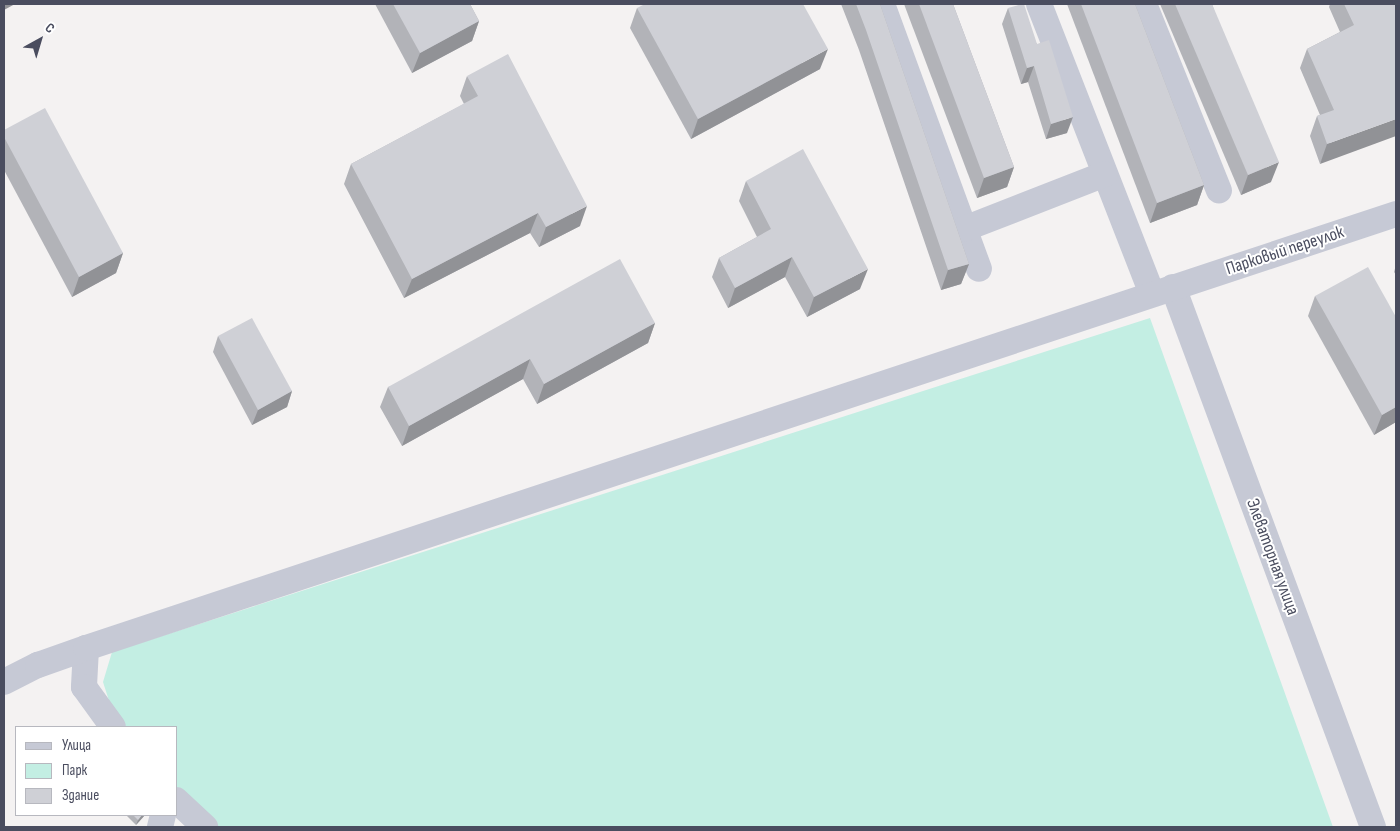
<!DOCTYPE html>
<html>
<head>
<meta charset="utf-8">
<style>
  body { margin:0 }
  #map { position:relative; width:1400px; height:831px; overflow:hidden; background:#f4f2f2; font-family:"Sofia Sans Condensed",sans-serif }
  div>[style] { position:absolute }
  .green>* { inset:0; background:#c3eee3 }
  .minor>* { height:26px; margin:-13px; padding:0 13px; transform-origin:13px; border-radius:13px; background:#c6c9d5 }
  .wall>* { inset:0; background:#b2b3b8 }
  .shaded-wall>* { inset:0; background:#919296 }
  .building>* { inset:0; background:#cfd0d6 }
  span { translate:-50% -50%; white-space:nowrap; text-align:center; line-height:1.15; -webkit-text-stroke:4px #fff; paint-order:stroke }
  .street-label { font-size:18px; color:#4a4d5f }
  .frame { position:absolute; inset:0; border:5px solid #4a4d5f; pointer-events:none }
  .legend { position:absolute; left:15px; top:726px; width:162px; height:90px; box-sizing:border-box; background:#fff; border:1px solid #b7b8bf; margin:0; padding:6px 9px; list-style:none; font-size:15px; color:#4a4d5f }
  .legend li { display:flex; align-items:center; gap:10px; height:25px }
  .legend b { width:25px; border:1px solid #b7b8bf }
  .north { position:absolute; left:15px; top:15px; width:50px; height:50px; -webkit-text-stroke:4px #fff; paint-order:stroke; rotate:39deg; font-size:14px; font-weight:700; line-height:20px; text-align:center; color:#4a4d5f }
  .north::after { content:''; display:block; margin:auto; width:18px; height:22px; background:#4a4d5f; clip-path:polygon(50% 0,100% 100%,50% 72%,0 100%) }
</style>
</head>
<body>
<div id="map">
  <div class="green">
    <i style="clip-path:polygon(1150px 318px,1333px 827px,216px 827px,176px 788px,176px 727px,125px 727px,111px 707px,103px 682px,112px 652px)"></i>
  </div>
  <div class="minor">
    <i style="left:882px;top:4px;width:282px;rotate:69.9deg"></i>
    <i style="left:1039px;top:4px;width:311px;rotate:68.7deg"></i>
    <i style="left:1144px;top:4px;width:201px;rotate:68.1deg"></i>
    <i style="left:964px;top:229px;width:151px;rotate:-21.3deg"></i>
    <i style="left:1173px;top:287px;width:576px;rotate:69.68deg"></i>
    <i style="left:86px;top:648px;width:39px;rotate:93deg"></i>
    <i style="left:84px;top:687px;width:49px;rotate:54.1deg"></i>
    <i style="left:4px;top:682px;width:38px;rotate:-27deg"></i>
    <i style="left:38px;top:665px;width:51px;rotate:-19.5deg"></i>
    <i style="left:86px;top:648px;width:1380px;rotate:-18.33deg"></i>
    <i style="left:176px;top:800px;width:40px;rotate:43deg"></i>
    <i style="left:160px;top:827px;width:12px;rotate:-76deg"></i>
  </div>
  <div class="wall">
    <i style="clip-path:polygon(375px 4px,470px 4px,479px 21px,472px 41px,412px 73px)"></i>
    <i style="clip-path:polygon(841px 4px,880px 4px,969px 264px,961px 284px,941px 290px,859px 50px)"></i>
    <i style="clip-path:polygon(904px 4px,953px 4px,1014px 167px,1007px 187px,977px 198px)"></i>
    <i style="clip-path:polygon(1067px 4px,1135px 4px,1204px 185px,1197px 205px,1150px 223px)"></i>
    <i style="clip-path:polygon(1160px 4px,1212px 4px,1271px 182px,1241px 195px)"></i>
    <i style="clip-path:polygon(1330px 4px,1396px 4px,1320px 164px,1310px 136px,1317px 116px,1320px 115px,1300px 68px,1307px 49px,1340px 32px,1329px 7px)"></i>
    <i style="clip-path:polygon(637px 8px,820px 69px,691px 139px,630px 28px)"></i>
    <i style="clip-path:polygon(1008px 8px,1037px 44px,1067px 133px,1046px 139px,1028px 82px,1021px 84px,1002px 24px)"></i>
    <i style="clip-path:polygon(467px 76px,580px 226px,539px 247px,530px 233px,404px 298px,344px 184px,351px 164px,464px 104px,460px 96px)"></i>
    <i style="clip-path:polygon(4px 130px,123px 253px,116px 273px,72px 297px,4px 170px)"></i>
    <i style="clip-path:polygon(746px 181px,860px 289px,807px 317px,785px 277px,728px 308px,712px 277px,719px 258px,757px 237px,739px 201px)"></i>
    <i style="clip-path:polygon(1396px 265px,1396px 275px,1394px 272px)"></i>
    <i style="clip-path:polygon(1315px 296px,1396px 317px,1396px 422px,1374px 435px,1308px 316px)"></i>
    <i style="clip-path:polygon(655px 323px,648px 343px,537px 404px,523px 379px,402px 446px,380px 407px,388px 387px)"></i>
    <i style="clip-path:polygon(218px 336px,292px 391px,287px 407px,252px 425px,213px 352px)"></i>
    <i style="clip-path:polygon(126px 815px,145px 815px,136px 825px)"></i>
  </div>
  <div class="shaded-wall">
    <i style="clip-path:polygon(4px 4px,15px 4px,4px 10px)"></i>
    <i style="clip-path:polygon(479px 21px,472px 41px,412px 73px,420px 53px)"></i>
    <i style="clip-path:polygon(828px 49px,820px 69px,691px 139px,698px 119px)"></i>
    <i style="clip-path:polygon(1034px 66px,1028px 82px,1021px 84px,1027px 68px)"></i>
    <i style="clip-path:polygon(1073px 117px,1067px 133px,1046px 139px,1051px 124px)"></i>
    <i style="clip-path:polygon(1396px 119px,1396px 136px,1320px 164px,1327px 144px)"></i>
    <i style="clip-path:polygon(1279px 162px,1271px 182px,1241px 195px,1248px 175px)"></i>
    <i style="clip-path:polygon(1014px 167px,1007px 187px,977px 198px,984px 178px)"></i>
    <i style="clip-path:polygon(1204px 185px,1197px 205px,1150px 223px,1157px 203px)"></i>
    <i style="clip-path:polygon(587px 206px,580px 226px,539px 247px,546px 227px)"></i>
    <i style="clip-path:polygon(538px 213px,530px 233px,404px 298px,412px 279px)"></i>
    <i style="clip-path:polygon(123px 253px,116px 273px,72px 297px,79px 277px)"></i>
    <i style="clip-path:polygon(792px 257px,785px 277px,728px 308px,735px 288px)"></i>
    <i style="clip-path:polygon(969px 264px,961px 284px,941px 290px,948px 270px)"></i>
    <i style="clip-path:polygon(868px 269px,860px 289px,807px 317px,814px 297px)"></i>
    <i style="clip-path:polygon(655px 323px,648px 343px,537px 404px,544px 384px)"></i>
    <i style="clip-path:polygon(530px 359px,523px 379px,402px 446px,409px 426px)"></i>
    <i style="clip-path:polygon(292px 391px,287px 407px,252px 425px,258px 410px)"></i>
    <i style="clip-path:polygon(1396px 407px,1396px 422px,1374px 435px,1382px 415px)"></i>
    <i style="clip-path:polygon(142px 815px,145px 815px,136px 825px,138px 820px)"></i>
  </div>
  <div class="building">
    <i style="clip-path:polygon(393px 4px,470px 4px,479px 21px,420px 53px)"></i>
    <i style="clip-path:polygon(645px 4px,803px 4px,828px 49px,698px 119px,637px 8px)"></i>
    <i style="clip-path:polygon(856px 4px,880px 4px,969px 264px,948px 270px,866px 30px)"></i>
    <i style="clip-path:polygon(919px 4px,953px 4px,1014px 167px,984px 178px)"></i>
    <i style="clip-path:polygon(1022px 4px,1024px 4px,1037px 44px,1049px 40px,1073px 117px,1051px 124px,1034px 66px,1027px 68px,1008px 8px)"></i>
    <i style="clip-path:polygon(1081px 4px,1135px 4px,1204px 185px,1157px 203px)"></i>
    <i style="clip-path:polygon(1175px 4px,1212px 4px,1279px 162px,1248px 175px)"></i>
    <i style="clip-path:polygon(1344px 4px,1396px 4px,1396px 119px,1327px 144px,1317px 116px,1334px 110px,1307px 49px,1354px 25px)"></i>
    <i style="clip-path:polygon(508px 54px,587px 206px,546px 227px,538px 213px,412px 279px,351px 164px,478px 96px,467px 76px)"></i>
    <i style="clip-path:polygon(45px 108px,123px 253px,79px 277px,4px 137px,4px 130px)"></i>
    <i style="clip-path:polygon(803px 149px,868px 269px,814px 297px,792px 257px,735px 288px,719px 258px,771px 229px,746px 181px)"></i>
    <i style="clip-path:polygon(620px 259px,655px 323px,544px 384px,530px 359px,409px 426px,388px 387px)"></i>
    <i style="clip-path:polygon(1368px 267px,1396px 317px,1396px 407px,1382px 415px,1315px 296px)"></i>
    <i style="clip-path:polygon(252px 318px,292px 391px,258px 410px,218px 336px)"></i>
    <i style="clip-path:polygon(133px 815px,142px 815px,138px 820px)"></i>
  </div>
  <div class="street-label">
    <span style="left:1285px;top:251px;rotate:-18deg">Парковый переулок</span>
    <span style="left:1272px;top:557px;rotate:70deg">Элеваторная улица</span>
  </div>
  <div class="frame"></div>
  <ul class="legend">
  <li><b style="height:6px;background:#c6c9d5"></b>Улица</li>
  <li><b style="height:14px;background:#c3eee3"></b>Парк</li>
  <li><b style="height:14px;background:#cfd0d6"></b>Здание</li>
  </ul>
  <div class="north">С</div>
</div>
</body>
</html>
